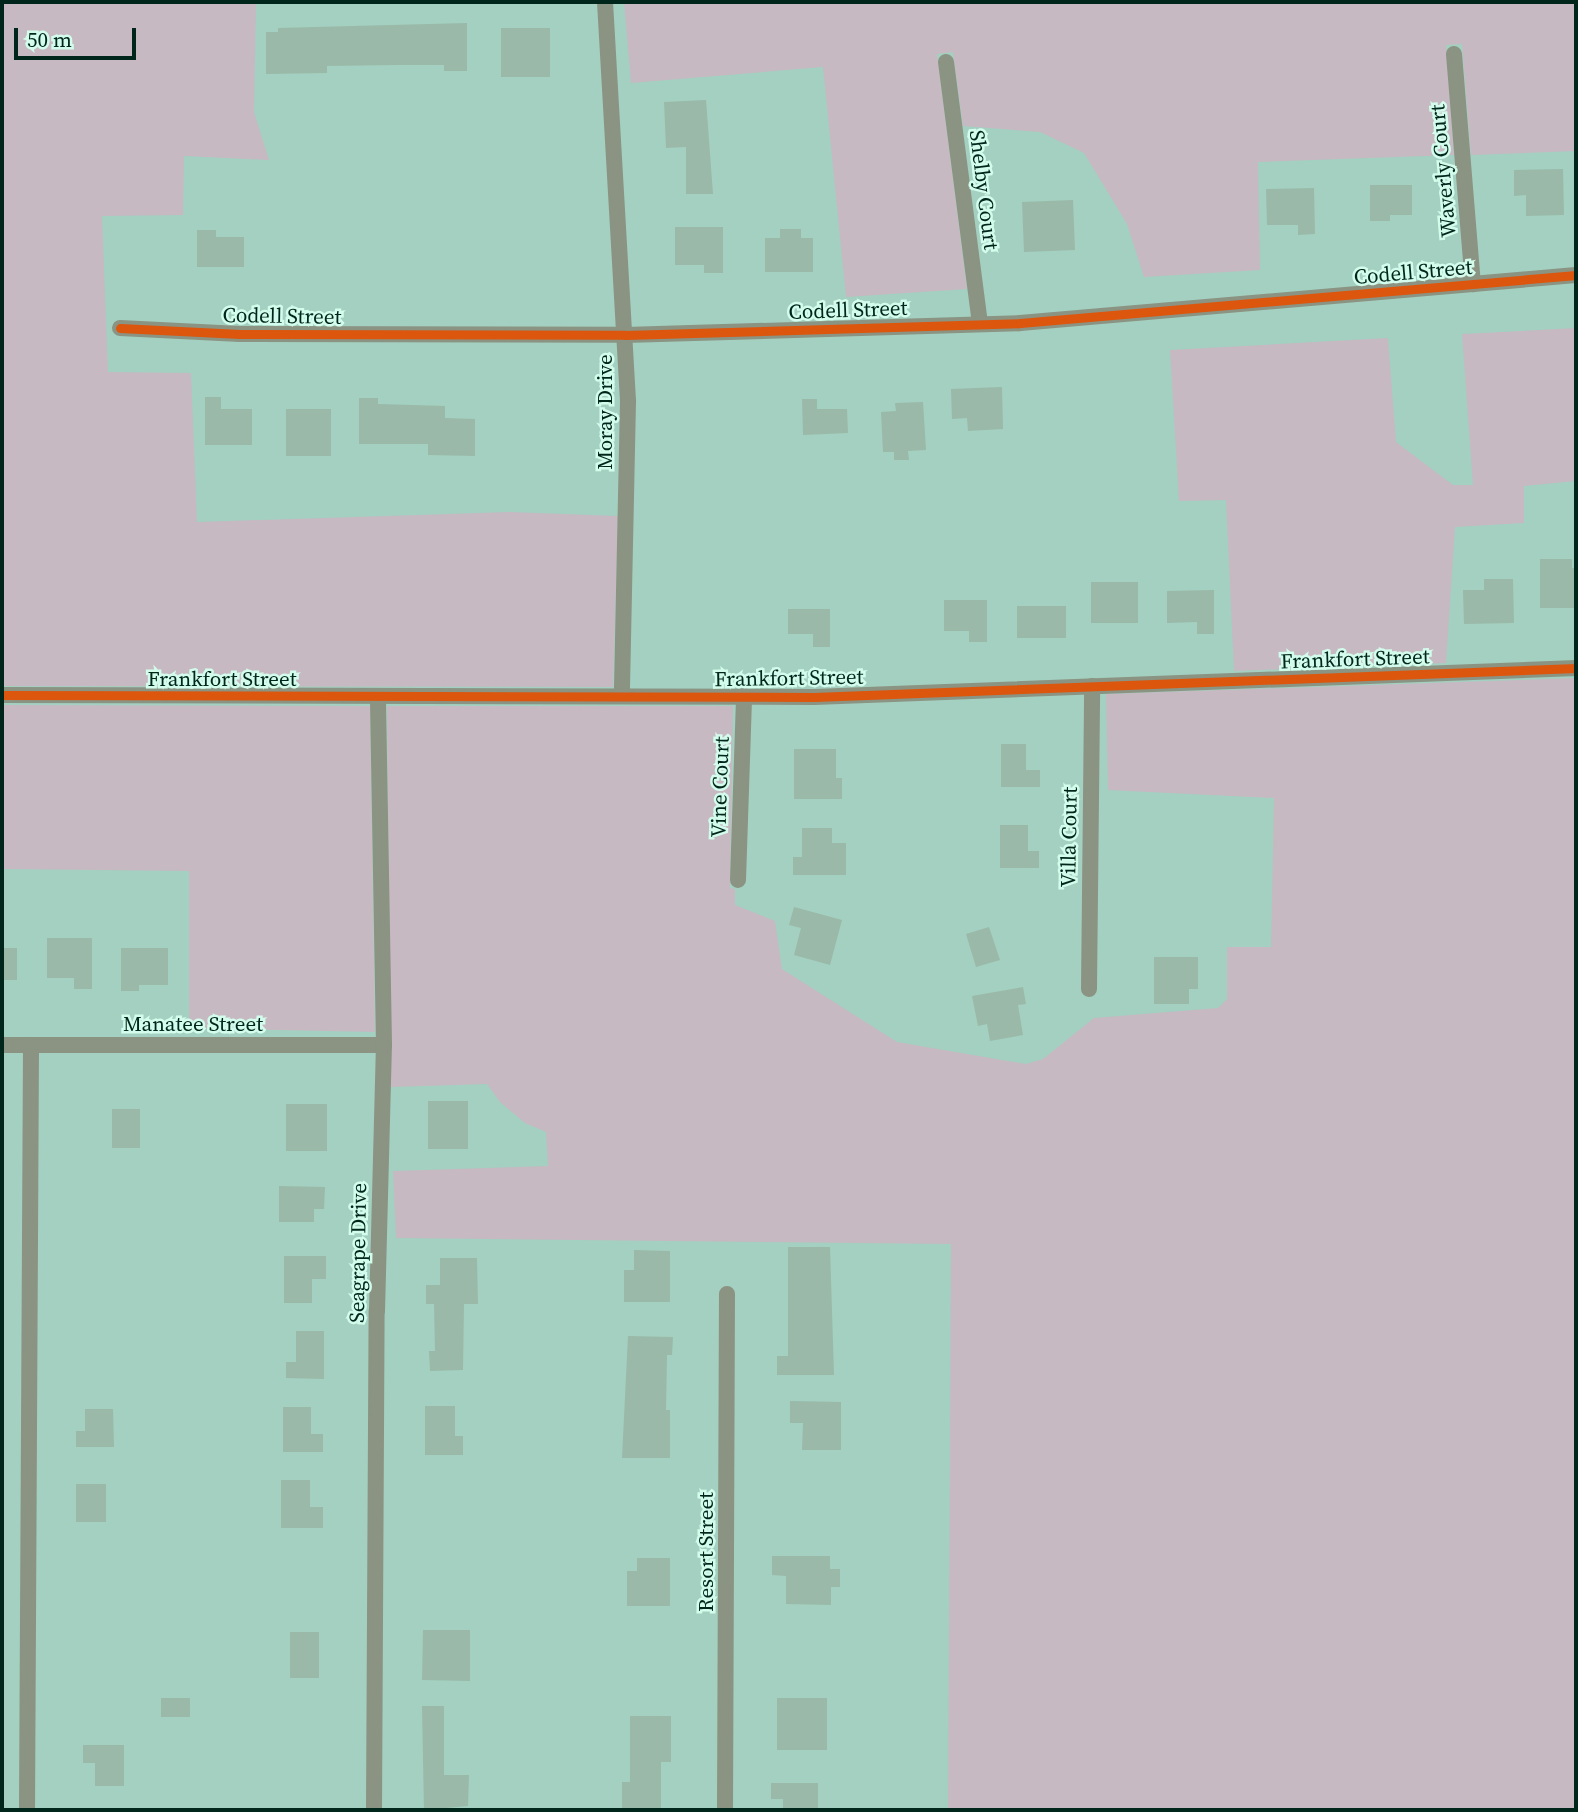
<!DOCTYPE html>
<html>
<head>
<meta charset="utf-8">
<style>
  body { margin:0 }
  #map { position:relative; width:1578px; height:1812px; overflow:hidden; background:#a3d0c0; font-family:"Source Serif 4",serif }
  div>[style] { position:absolute }
  .green>* { inset:0; background:#c6b9c1 }
  .building>* { inset:0; background:#9ab9a9 }
  .minor>* { height:16px; margin:-8px; padding:0 8px; transform-origin:8px; border-radius:8px; background:#8b9382 }
  .cycleway>* { height:9px; margin:-4.5px; padding:0 4.5px; transform-origin:4.5px; border-radius:4.5px; background:#dc560d }
  span { translate:-50% -50%; white-space:nowrap; text-align:center; line-height:1.15; -webkit-text-stroke:5px #d3fcec; paint-order:stroke }
  .street-label { font-size:21px; color:#00261b }
  .frame { position:absolute; inset:0; border:4px solid #00261b; pointer-events:none }
  .scale { position:absolute; left:14px; top:28px; width:122px; height:32px; box-sizing:border-box; border:4px solid #00261b; border-top:0; padding-left:9px; font-size:21px; line-height:24px; white-space:nowrap; color:#00261b; -webkit-text-stroke:5px #d3fcec; paint-order:stroke }
</style>
</head>
<body>
<div id="map">
  <div class="green">
    <i style="clip-path:polygon(2px 2px,256px 2px,254px 112px,269px 160px,184px 156px,183px 215px,102px 216px,108px 372px,191px 373px,197px 522px,510px 512px,618px 516px,613px 687px,2px 686px)"></i>
    <i style="clip-path:polygon(624px 2px,1576px 2px,1576px 151px,1471px 155px,1462px 44px,1446px 45px,1454px 155px,1258px 162px,1260px 270px,1144px 277px,1127px 224px,1084px 153px,1040px 132px,963px 126px,953px 52px,937px 54px,967px 289px,846px 297px,823px 67px,631px 83px)"></i>
    <i style="clip-path:polygon(1576px 328px,1576px 481px,1524px 486px,1524px 523px,1455px 527px,1446px 663px,1234px 671px,1226px 500px,1179px 501px,1170px 350px,1388px 338px,1396px 442px,1453px 485px,1473px 485px,1462px 334px)"></i>
    <i style="clip-path:polygon(1576px 678px,1576px 1810px,948px 1810px,951px 1244px,396px 1238px,393px 1171px,548px 1166px,546px 1132px,525px 1123px,500px 1102px,487px 1084px,391px 1087px,387px 706px,733px 706px,730px 888px,735px 889px,735px 905px,775px 921px,782px 969px,897px 1042px,1026px 1064px,1043px 1059px,1094px 1018px,1218px 1008px,1227px 999px,1227px 947px,1271px 947px,1274px 798px,1108px 790px,1106px 694px)"></i>
    <i style="clip-path:polygon(2px 705px,370px 706px,375px 1032px,189px 1028px,189px 871px,2px 869px)"></i>
  </div>
  <div class="building">
    <i style="clip-path:polygon(467px 23px,467px 71px,444px 71px,444px 65px,398px 65px,327px 66px,327px 73px,266px 74px,266px 32px,278px 32px,278px 28px)"></i>
    <i style="clip-path:polygon(501px 28px,550px 28px,550px 77px,501px 77px)"></i>
    <i style="clip-path:polygon(706px 100px,713px 194px,686px 194px,686px 147px,666px 148px,664px 102px)"></i>
    <i style="clip-path:polygon(1563px 169px,1564px 215px,1526px 216px,1526px 195px,1514px 196px,1514px 170px)"></i>
    <i style="clip-path:polygon(1370px 185px,1412px 185px,1412px 215px,1390px 215px,1390px 221px,1370px 221px)"></i>
    <i style="clip-path:polygon(1314px 188px,1315px 234px,1298px 235px,1298px 225px,1267px 225px,1266px 189px)"></i>
    <i style="clip-path:polygon(1073px 200px,1075px 250px,1024px 252px,1022px 202px)"></i>
    <i style="clip-path:polygon(675px 227px,723px 227px,723px 273px,704px 273px,704px 265px,675px 265px)"></i>
    <i style="clip-path:polygon(780px 229px,801px 229px,801px 238px,813px 238px,813px 272px,765px 272px,765px 238px,780px 238px)"></i>
    <i style="clip-path:polygon(197px 230px,216px 230px,216px 237px,244px 237px,244px 267px,197px 267px)"></i>
    <i style="clip-path:polygon(1002px 387px,1003px 429px,968px 431px,967px 418px,952px 419px,951px 389px)"></i>
    <i style="clip-path:polygon(205px 397px,221px 397px,221px 409px,252px 409px,252px 445px,205px 445px)"></i>
    <i style="clip-path:polygon(359px 398px,378px 398px,378px 404px,445px 406px,445px 418px,475px 419px,475px 456px,428px 455px,428px 444px,359px 444px)"></i>
    <i style="clip-path:polygon(802px 399px,817px 399px,817px 409px,847px 409px,848px 433px,803px 435px)"></i>
    <i style="clip-path:polygon(923px 402px,926px 450px,908px 451px,909px 460px,894px 460px,894px 452px,883px 452px,881px 412px,896px 411px,895px 403px)"></i>
    <i style="clip-path:polygon(286px 409px,331px 409px,331px 456px,286px 456px)"></i>
    <i style="clip-path:polygon(1540px 559px,1572px 559px,1572px 568px,1576px 568px,1576px 608px,1540px 608px)"></i>
    <i style="clip-path:polygon(1484px 579px,1513px 579px,1514px 623px,1464px 624px,1463px 590px,1484px 590px)"></i>
    <i style="clip-path:polygon(1091px 582px,1138px 582px,1138px 623px,1091px 623px)"></i>
    <i style="clip-path:polygon(1214px 590px,1214px 634px,1197px 634px,1197px 622px,1167px 623px,1167px 591px)"></i>
    <i style="clip-path:polygon(944px 600px,987px 600px,987px 642px,969px 642px,969px 631px,944px 631px)"></i>
    <i style="clip-path:polygon(1017px 606px,1066px 606px,1066px 638px,1017px 638px)"></i>
    <i style="clip-path:polygon(788px 609px,830px 609px,830px 647px,813px 647px,813px 634px,788px 634px)"></i>
    <i style="clip-path:polygon(1001px 744px,1026px 744px,1026px 770px,1040px 770px,1040px 787px,1001px 787px)"></i>
    <i style="clip-path:polygon(794px 749px,836px 749px,836px 778px,842px 778px,842px 799px,794px 799px)"></i>
    <i style="clip-path:polygon(1000px 825px,1028px 825px,1028px 851px,1039px 851px,1039px 868px,1000px 868px)"></i>
    <i style="clip-path:polygon(802px 828px,832px 828px,832px 843px,846px 843px,846px 875px,793px 875px,793px 857px,802px 857px)"></i>
    <i style="clip-path:polygon(794px 907px,842px 920px,830px 965px,794px 955px,801px 928px,789px 925px)"></i>
    <i style="clip-path:polygon(989px 927px,1000px 960px,976px 967px,966px 934px)"></i>
    <i style="clip-path:polygon(47px 938px,92px 938px,92px 989px,74px 989px,74px 978px,47px 978px)"></i>
    <i style="clip-path:polygon(2px 948px,17px 948px,17px 980px,2px 980px)"></i>
    <i style="clip-path:polygon(121px 948px,168px 948px,168px 985px,139px 985px,139px 991px,121px 991px)"></i>
    <i style="clip-path:polygon(1154px 957px,1198px 957px,1198px 989px,1189px 989px,1189px 1004px,1154px 1004px)"></i>
    <i style="clip-path:polygon(1023px 987px,1026px 1004px,1018px 1005px,1023px 1035px,990px 1041px,987px 1024px,978px 1026px,972px 996px)"></i>
    <i style="clip-path:polygon(428px 1101px,468px 1101px,468px 1149px,428px 1149px)"></i>
    <i style="clip-path:polygon(286px 1104px,327px 1104px,327px 1151px,286px 1151px)"></i>
    <i style="clip-path:polygon(112px 1109px,140px 1109px,140px 1148px,112px 1148px)"></i>
    <i style="clip-path:polygon(279px 1186px,325px 1187px,324px 1209px,314px 1209px,314px 1222px,279px 1222px)"></i>
    <i style="clip-path:polygon(788px 1247px,830px 1247px,834px 1375px,777px 1375px,777px 1356px,788px 1356px)"></i>
    <i style="clip-path:polygon(634px 1250px,670px 1251px,670px 1302px,624px 1302px,624px 1270px,634px 1270px)"></i>
    <i style="clip-path:polygon(284px 1256px,326px 1256px,326px 1279px,312px 1279px,312px 1303px,284px 1303px)"></i>
    <i style="clip-path:polygon(440px 1258px,477px 1258px,478px 1304px,464px 1304px,463px 1370px,430px 1371px,429px 1351px,435px 1351px,434px 1304px,426px 1304px,426px 1285px,440px 1285px)"></i>
    <i style="clip-path:polygon(296px 1331px,324px 1331px,324px 1379px,286px 1378px,286px 1362px,296px 1362px)"></i>
    <i style="clip-path:polygon(628px 1336px,673px 1337px,672px 1355px,667px 1355px,666px 1410px,670px 1410px,670px 1458px,622px 1458px)"></i>
    <i style="clip-path:polygon(790px 1401px,841px 1402px,841px 1450px,802px 1450px,803px 1423px,790px 1423px)"></i>
    <i style="clip-path:polygon(425px 1406px,455px 1406px,455px 1436px,463px 1436px,463px 1455px,425px 1455px)"></i>
    <i style="clip-path:polygon(283px 1407px,311px 1407px,311px 1434px,323px 1434px,323px 1452px,283px 1452px)"></i>
    <i style="clip-path:polygon(85px 1409px,113px 1409px,114px 1447px,76px 1447px,76px 1431px,85px 1431px)"></i>
    <i style="clip-path:polygon(281px 1480px,310px 1480px,310px 1507px,323px 1507px,323px 1528px,281px 1528px)"></i>
    <i style="clip-path:polygon(76px 1484px,106px 1484px,106px 1522px,76px 1522px)"></i>
    <i style="clip-path:polygon(772px 1556px,830px 1556px,830px 1569px,840px 1569px,840px 1587px,831px 1587px,831px 1605px,786px 1604px,786px 1576px,772px 1575px)"></i>
    <i style="clip-path:polygon(637px 1558px,670px 1558px,670px 1606px,627px 1606px,627px 1571px,637px 1571px)"></i>
    <i style="clip-path:polygon(423px 1630px,470px 1630px,470px 1681px,422px 1680px)"></i>
    <i style="clip-path:polygon(290px 1632px,319px 1632px,319px 1678px,290px 1678px)"></i>
    <i style="clip-path:polygon(161px 1698px,190px 1698px,190px 1717px,161px 1717px)"></i>
    <i style="clip-path:polygon(777px 1698px,827px 1698px,827px 1750px,777px 1750px)"></i>
    <i style="clip-path:polygon(422px 1706px,444px 1706px,444px 1775px,469px 1775px,468px 1806px,424px 1810px)"></i>
    <i style="clip-path:polygon(630px 1716px,671px 1716px,671px 1762px,661px 1762px,661px 1810px,622px 1810px,622px 1782px,630px 1782px)"></i>
    <i style="clip-path:polygon(83px 1745px,124px 1745px,124px 1786px,95px 1786px,95px 1763px,83px 1763px)"></i>
    <i style="clip-path:polygon(771px 1783px,818px 1783px,818px 1810px,783px 1810px,783px 1799px,771px 1799px)"></i>
  </div>
  <div class="minor">
    <i style="left:605px;top:2px;width:400px;rotate:86.7deg"></i>
    <i style="left:628px;top:401px;width:295px;rotate:91.2deg"></i>
    <i style="left:1454px;top:54px;width:231px;rotate:85.3deg"></i>
    <i style="left:946px;top:62px;width:264px;rotate:82.6deg"></i>
    <i style="left:120px;top:328px;width:120px;rotate:2.9deg"></i>
    <i style="left:240px;top:334px;width:385px;rotate:0.1deg"></i>
    <i style="left:625px;top:335px;width:395px;rotate:-1.7deg"></i>
    <i style="left:1020px;top:323px;width:558px;rotate:-4.93deg"></i>
    <i style="left:2px;top:695px;width:812px;rotate:0.14deg"></i>
    <i style="left:814px;top:697px;width:763px;rotate:-2.18deg"></i>
    <i style="left:738px;top:880px;width:184px;rotate:-88.1deg"></i>
    <i style="left:1089px;top:989px;width:303px;rotate:-89.4deg"></i>
    <i style="left:2px;top:1045px;width:382px"></i>
    <i style="left:27px;top:1810px;width:765px;rotate:-89.7deg"></i>
    <i style="left:374px;top:1810px;width:499px;rotate:-89.7deg"></i>
    <i style="left:377px;top:1311px;width:266px;rotate:-88.5deg"></i>
    <i style="left:384px;top:1045px;width:348px;rotate:-91deg"></i>
    <i style="left:725px;top:1810px;width:516px;rotate:-89.78deg"></i>
  </div>
  <div class="cycleway">
    <i style="left:120px;top:328px;width:120px;rotate:2.9deg"></i>
    <i style="left:240px;top:334px;width:385px;rotate:0.1deg"></i>
    <i style="left:625px;top:335px;width:395px;rotate:-1.7deg"></i>
    <i style="left:1020px;top:323px;width:558px;rotate:-4.93deg"></i>
    <i style="left:2px;top:695px;width:812px;rotate:0.14deg"></i>
    <i style="left:814px;top:697px;width:763px;rotate:-2.18deg"></i>
  </div>
  <div class="street-label">
    <span style="left:1443px;top:171px;rotate:-95deg">Waverly Court</span>
    <span style="left:984px;top:190px;rotate:83deg">Shelby Court</span>
    <span style="left:1413px;top:272px;rotate:-5deg">Codell Street</span>
    <span style="left:848px;top:310px;rotate:-2deg">Codell Street</span>
    <span style="left:282px;top:316px;rotate:1deg">Codell Street</span>
    <span style="left:605px;top:412px;rotate:-90deg">Moray Drive</span>
    <span style="left:1355px;top:659px;rotate:-2deg">Frankfort Street</span>
    <span style="left:789px;top:678px;rotate:-1deg">Frankfort Street</span>
    <span style="left:222px;top:679px">Frankfort Street</span>
    <span style="left:720px;top:787px;rotate:-88deg">Vine Court</span>
    <span style="left:1069px;top:837px;rotate:-89deg">Villa Court</span>
    <span style="left:193px;top:1024px">Manatee Street</span>
    <span style="left:358px;top:1253px;rotate:-89deg">Seagrape Drive</span>
    <span style="left:706px;top:1552px;rotate:-90deg">Resort Street</span>
  </div>
  <div class="frame"></div>
  <div class="scale">50 m</div>
</div>
</body>
</html>
